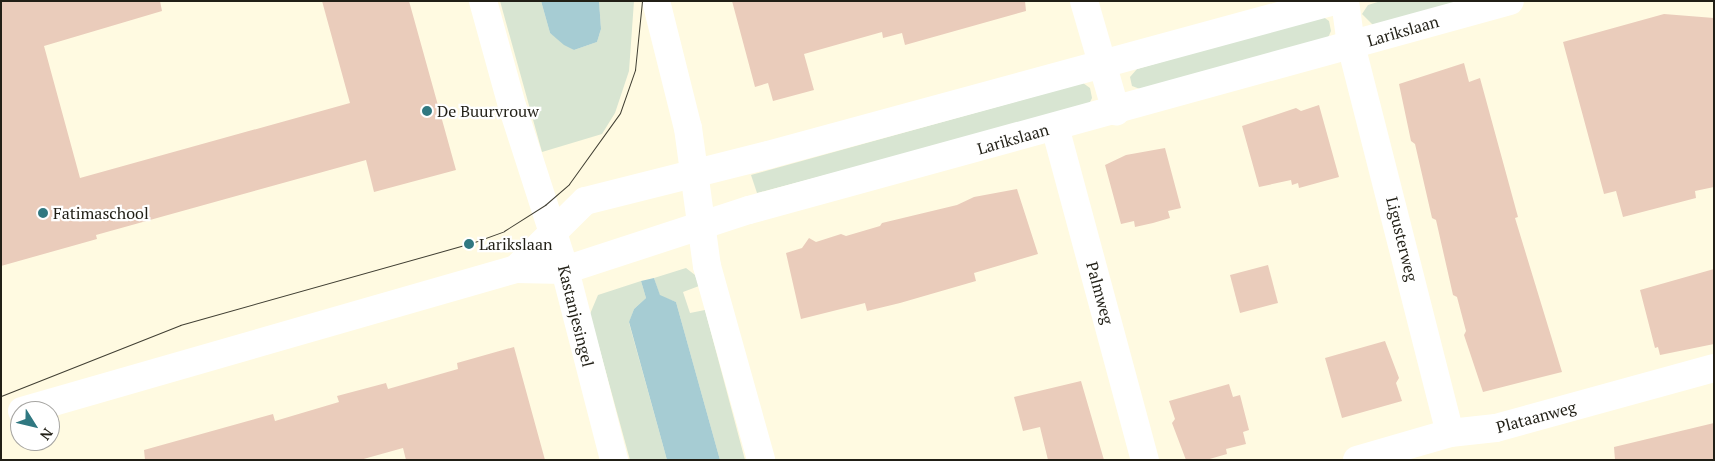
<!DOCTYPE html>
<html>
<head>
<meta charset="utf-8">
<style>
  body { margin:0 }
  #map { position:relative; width:1715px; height:461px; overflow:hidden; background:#fffae1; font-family:"PT Serif",serif }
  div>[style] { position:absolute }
  .green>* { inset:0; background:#d8e5d2 }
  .water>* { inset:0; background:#a6ccd3 }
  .building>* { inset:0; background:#eaccbb }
  .street>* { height:28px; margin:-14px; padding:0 14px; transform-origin:14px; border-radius:14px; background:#fff }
  .secondary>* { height:28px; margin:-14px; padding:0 14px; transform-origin:14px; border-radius:14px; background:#fff }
  .tram>* { height:1px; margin:-0.5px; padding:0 0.5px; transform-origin:0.5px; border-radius:0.5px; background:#413f33 }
  .dots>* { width:14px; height:14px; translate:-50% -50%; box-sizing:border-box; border:2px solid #fff; border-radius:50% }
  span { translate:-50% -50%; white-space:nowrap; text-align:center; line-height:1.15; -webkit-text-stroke:4.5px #fff; paint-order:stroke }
  .street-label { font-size:16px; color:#211f16 }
  .poi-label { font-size:16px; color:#211f16 }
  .left { translate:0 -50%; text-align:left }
  .frame { position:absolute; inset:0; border:2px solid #211f16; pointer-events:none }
  .north { position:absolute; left:10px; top:401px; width:50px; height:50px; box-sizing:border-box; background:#fff; border:1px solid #a6a5a2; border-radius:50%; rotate:126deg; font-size:14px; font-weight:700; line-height:20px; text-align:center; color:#211f16 }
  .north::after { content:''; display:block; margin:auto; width:18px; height:22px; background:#307881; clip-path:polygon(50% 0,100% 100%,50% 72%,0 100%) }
</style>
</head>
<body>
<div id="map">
  <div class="green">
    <i style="clip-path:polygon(500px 1px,541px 1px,550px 33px,574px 50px,597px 42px,601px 29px,599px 1px,634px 1px,629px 71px,615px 113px,602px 134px,542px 152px)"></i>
    <i style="clip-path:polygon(1381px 1px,1463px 1px,1374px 26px,1362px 14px,1368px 5px)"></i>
    <i style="clip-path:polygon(1322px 16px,1329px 21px,1331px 31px,1327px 40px,1140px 89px,1132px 86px,1130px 77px,1137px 69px)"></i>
    <i style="clip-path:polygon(1083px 83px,1090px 88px,1092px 98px,1088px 106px,757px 193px,751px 175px)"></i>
    <i style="clip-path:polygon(686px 268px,695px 275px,699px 286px,683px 292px,690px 313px,705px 310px,745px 460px,720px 460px,676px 302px,660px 296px,654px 278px)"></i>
    <i style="clip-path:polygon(641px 281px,646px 298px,634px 309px,629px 323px,667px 460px,630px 460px,590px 314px,598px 295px)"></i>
  </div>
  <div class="water">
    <i style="clip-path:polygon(541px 1px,599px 1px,601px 29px,597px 42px,574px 50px,564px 45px,550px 33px)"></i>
    <i style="clip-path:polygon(654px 278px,660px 295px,676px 302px,720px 460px,667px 460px,629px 322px,634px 309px,646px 298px,641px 281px)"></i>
  </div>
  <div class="building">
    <i style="clip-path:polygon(1px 1px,160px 1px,162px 11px,44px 46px,80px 178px,350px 103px,322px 1px,409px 1px,456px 170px,374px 192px,366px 160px,96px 235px,97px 239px,1px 266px)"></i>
    <i style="clip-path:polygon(732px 1px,1025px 1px,1026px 11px,905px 45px,902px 33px,883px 38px,882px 32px,804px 54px,814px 90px,773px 101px,768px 83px,755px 87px)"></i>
    <i style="clip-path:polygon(1664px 14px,1714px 18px,1714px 187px,1695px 191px,1696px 198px,1623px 217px,1616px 191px,1604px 194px,1563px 42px)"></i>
    <i style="clip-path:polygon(1464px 63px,1469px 82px,1480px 78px,1518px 217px,1515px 218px,1562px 372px,1483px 392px,1464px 335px,1466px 331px,1457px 297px,1453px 295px,1436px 220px,1432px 218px,1415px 144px,1411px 141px,1399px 84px)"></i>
    <i style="clip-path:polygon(1319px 105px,1339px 177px,1299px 188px,1298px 183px,1292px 185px,1291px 180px,1259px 187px,1242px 126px,1296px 108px,1301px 111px)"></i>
    <i style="clip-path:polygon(1165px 148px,1181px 208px,1168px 211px,1170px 218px,1153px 223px,1135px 227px,1134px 221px,1121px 224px,1105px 165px,1126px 155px)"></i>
    <i style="clip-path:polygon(1017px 189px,1038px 254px,974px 273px,976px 281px,900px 303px,867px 311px,865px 303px,801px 319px,786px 253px,802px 248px,809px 238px,816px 242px,841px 234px,846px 236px,880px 226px,882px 223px,957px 205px,974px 197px)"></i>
    <i style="clip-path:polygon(1268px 265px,1278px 303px,1240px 313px,1230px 275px)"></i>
    <i style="clip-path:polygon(1714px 269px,1714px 344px,1660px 355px,1658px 347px,1655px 348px,1640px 290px)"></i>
    <i style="clip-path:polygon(1385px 341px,1399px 378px,1396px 383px,1402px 401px,1342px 418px,1325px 358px)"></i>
    <i style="clip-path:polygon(514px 347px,545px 460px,406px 460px,403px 448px,360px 460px,145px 460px,144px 450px,273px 414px,275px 421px,339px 402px,337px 396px,386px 383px,388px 389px,458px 369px,457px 363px)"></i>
    <i style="clip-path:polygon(1081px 381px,1104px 460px,1048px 460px,1040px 427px,1023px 431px,1014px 397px)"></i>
    <i style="clip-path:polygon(1229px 384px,1233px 397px,1240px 395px,1249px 430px,1243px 432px,1246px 444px,1226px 449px,1227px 454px,1206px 460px,1186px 460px,1172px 423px,1175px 419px,1169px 401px)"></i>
    <i style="clip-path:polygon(1714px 423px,1714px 460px,1615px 460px,1614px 447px)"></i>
  </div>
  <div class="street">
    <i style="left:1084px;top:1px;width:115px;rotate:73.8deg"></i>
    <i style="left:1345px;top:1px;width:44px;rotate:82.2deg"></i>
    <i style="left:1351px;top:45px;width:400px;rotate:75.7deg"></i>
    <i style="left:1055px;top:127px;width:345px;rotate:74.9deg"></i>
    <i style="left:516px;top:269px;width:97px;rotate:-44.6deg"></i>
    <i style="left:585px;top:201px;width:189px;rotate:-14.1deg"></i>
    <i style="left:768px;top:155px;width:587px;rotate:-15.22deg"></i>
    <i style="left:22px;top:411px;width:514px;rotate:-16.04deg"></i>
    <i style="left:516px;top:269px;width:49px;rotate:1.2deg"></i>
    <i style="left:565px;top:270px;width:194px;rotate:-18.1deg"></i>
    <i style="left:749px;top:210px;width:789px;rotate:-15.36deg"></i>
    <i style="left:1357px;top:460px;width:97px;rotate:-16.2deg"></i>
    <i style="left:1450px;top:433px;width:46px;rotate:-6.2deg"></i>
    <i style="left:1496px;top:428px;width:226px;rotate:-15.4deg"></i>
  </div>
  <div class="secondary">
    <i style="left:483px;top:1px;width:112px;rotate:74.5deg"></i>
    <i style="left:513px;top:109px;width:169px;rotate:72.1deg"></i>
    <i style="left:565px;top:270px;width:196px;rotate:75.5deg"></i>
    <i style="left:656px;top:1px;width:131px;rotate:75.9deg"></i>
    <i style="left:688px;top:128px;width:139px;rotate:82.2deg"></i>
    <i style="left:707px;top:266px;width:201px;rotate:74.4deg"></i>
  </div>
  <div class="tram">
    <i style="left:1px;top:396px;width:193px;rotate:-21.6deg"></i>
    <i style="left:180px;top:325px;width:300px;rotate:-15.7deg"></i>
    <i style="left:469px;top:244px;width:37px;rotate:-20deg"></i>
    <i style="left:504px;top:231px;width:49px;rotate:-32.4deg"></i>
    <i style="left:545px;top:205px;width:32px;rotate:-41deg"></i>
    <i style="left:569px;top:184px;width:87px;rotate:-54.3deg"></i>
    <i style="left:620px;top:113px;width:46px;rotate:-70.8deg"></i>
    <i style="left:635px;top:70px;width:69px;rotate:-84.2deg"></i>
  </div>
  <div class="dots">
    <i style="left:427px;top:111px;background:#307881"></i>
    <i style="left:43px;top:213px;background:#307881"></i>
    <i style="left:469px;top:244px;background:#307881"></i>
  </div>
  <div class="street-label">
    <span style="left:1403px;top:31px;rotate:-16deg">Larikslaan</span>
    <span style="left:1013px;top:139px;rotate:-16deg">Larikslaan</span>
    <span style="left:1402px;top:239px;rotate:76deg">Ligusterweg</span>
    <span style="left:1100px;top:293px;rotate:75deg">Palmweg</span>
    <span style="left:576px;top:316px;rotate:76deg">Kastanjesingel</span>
    <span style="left:1536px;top:417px;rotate:-15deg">Plataanweg</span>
  </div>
  <div class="poi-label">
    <span class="left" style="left:437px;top:111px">De Buurvrouw</span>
    <span class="left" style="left:53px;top:213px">Fatimaschool</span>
    <span class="left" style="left:479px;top:244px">Larikslaan</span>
  </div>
  <div class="frame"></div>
  <div class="north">N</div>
</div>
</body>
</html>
